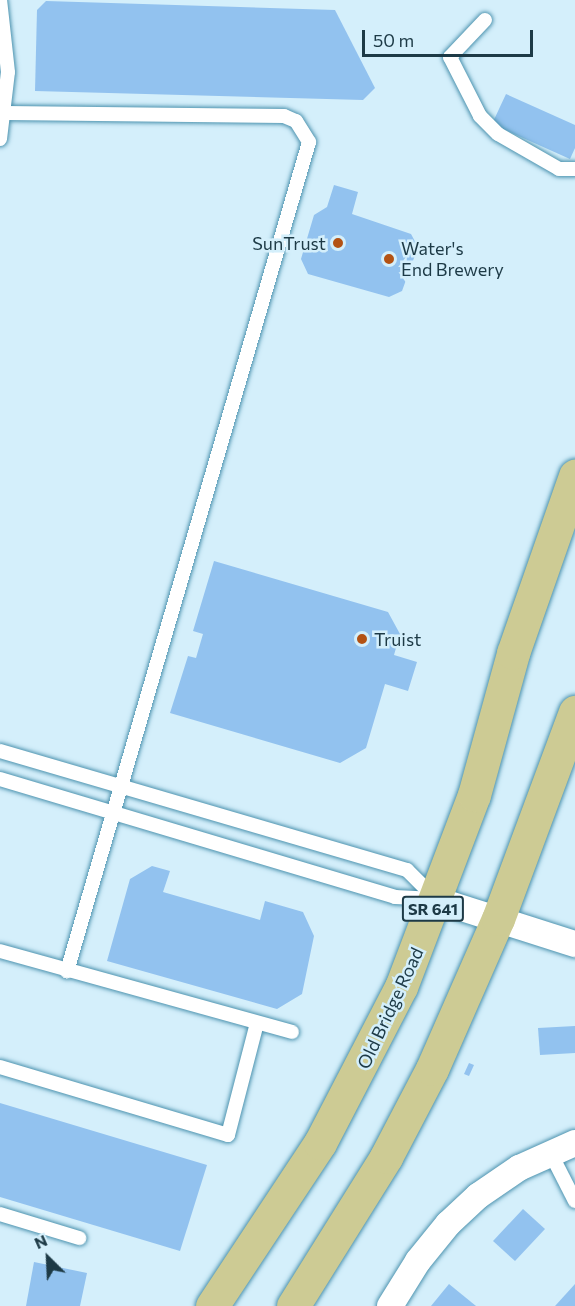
<!DOCTYPE html>
<html>
<head>
<meta charset="utf-8">
<style>
  body { margin:0 }
  #map { position:relative; width:575px; height:1306px; overflow:hidden; background:#d4effb; font-family:Commissioner,sans-serif }
  div>[style] { position:absolute }
  .building>* { inset:0; background:#92c2ef }
  .roads { filter:drop-shadow(0 0 2px #4d93af) drop-shadow(0 0 2px #4d93af) }
  .service>* { height:14px; margin:-7px; padding:0 7px; transform-origin:7px; border-radius:7px; background:#fff }
  .minor>* { height:26px; margin:-13px; padding:0 13px; transform-origin:13px; border-radius:13px; background:#fff }
  .primary>* { height:33px; margin:-16.5px; padding:0 16.5px; transform-origin:16.5px; border-radius:16.5px; background:#cdcb94 }
  .dots>* { width:16px; height:16px; translate:-50% -50%; box-sizing:border-box; border:3px solid #d4effb; border-radius:50% }
  span { translate:-50% -50%; white-space:nowrap; text-align:center; line-height:1.15; -webkit-text-stroke:5px #d4effb; paint-order:stroke }
  .shield-label span { padding:2px 4px; background:#d4effb; border:2px solid; border-radius:4px; -webkit-text-stroke-width:0 }
  .shield-label { font-size:16px; color:#1d3a46; font-weight:700 }
  .poi-label { font-size:18px; color:#1d3a46 }
  .right { translate:-100% -50%; text-align:right }
  .left { translate:0 -50%; text-align:left }
  .street-label { font-size:18px; color:#1d3a46 }
  .north { position:absolute; left:18px; top:1228px; width:60px; height:60px; -webkit-text-stroke:4px #d4effb; paint-order:stroke; rotate:336deg; font-size:16px; font-weight:700; line-height:24px; text-align:center; color:#1d3a46 }
  .north::after { content:''; display:block; margin:auto; width:21px; height:27px; background:#1d3a46; clip-path:polygon(50% 0,100% 100%,50% 72%,0 100%) }
  .scale { position:absolute; left:362px; top:30px; width:171px; height:27px; box-sizing:border-box; border:3px solid #1d3a46; border-top:0; padding-left:8px; font-size:18px; line-height:21px; white-space:nowrap; color:#1d3a46; -webkit-text-stroke:4px #d4effb; paint-order:stroke }
</style>
</head>
<body>
<div id="map">
  <div class="building">
    <i style="clip-path:polygon(46px 1px,335px 10px,375px 88px,363px 100px,35px 91px,37px 10px)"></i>
    <i style="clip-path:polygon(506px 94px,575px 125px,575px 148px,570px 159px,492px 124px)"></i>
    <i style="clip-path:polygon(334px 185px,358px 192px,352px 214px,411px 234px,418px 247px,402px 291px,389px 297px,308px 274px,301px 259px,314px 215px,327px 207px)"></i>
    <i style="clip-path:polygon(214px 561px,388px 612px,400px 634px,394px 655px,417px 662px,408px 691px,385px 684px,366px 748px,340px 763px,170px 713px,188px 656px,196px 658px,203px 634px,193px 631px)"></i>
    <i style="clip-path:polygon(152px 866px,170px 871px,163px 892px,260px 920px,265px 901px,303px 912px,314px 936px,302px 994px,277px 1009px,107px 961px,130px 879px)"></i>
    <i style="clip-path:polygon(575px 1026px,575px 1053px,540px 1055px,538px 1028px)"></i>
    <i style="clip-path:polygon(469px 1063px,474px 1065px,469px 1076px,464px 1074px)"></i>
    <i style="clip-path:polygon(0 1103px,207px 1165px,180px 1251px,0 1197px)"></i>
    <i style="clip-path:polygon(523px 1209px,545px 1229px,515px 1261px,493px 1241px)"></i>
    <i style="clip-path:polygon(34px 1262px,87px 1273px,80px 1306px,26px 1306px)"></i>
    <i style="clip-path:polygon(449px 1284px,476px 1306px,431px 1306px)"></i>
    <i style="clip-path:polygon(575px 1284px,575px 1306px,555px 1306px)"></i>
  </div>
  <div class="roads">
    <div class="service">
      <i style="left:485px;top:20px;width:51px;rotate:133.4deg"></i>
      <i style="left:450px;top:57px;width:66px;rotate:63deg"></i>
      <i style="left:480px;top:116px;width:25px;rotate:45deg"></i>
      <i style="left:498px;top:134px;width:70px;rotate:29.8deg"></i>
      <i style="left:559px;top:169px;width:16px"></i>
      <i style="left:5px;top:113px;width:279px;rotate:0.6deg"></i>
      <i style="left:284px;top:116px;width:13px;rotate:23deg"></i>
      <i style="left:296px;top:121px;width:25px;rotate:58deg"></i>
      <i style="left:309px;top:142px;width:864px;rotate:106.27deg"></i>
      <i style="left:0;top:139px;width:67px;rotate:-83.2deg"></i>
      <i style="left:8px;top:72px;width:72px;rotate:-96.3deg"></i>
      <i style="left:0;top:751px;width:424px;rotate:16.3deg"></i>
      <i style="left:407px;top:870px;width:40px;rotate:45deg"></i>
      <i style="left:0;top:779px;width:412px;rotate:16.6deg"></i>
      <i style="left:395px;top:897px;width:40px;rotate:2.9deg"></i>
      <i style="left:0;top:951px;width:303px;rotate:15.5deg"></i>
      <i style="left:0;top:1067px;width:238px;rotate:16.6deg"></i>
      <i style="left:228px;top:1135px;width:116px;rotate:-75.5deg"></i>
      <i style="left:550px;top:1152px;width:55px;rotate:63deg"></i>
      <i style="left:0;top:1214px;width:83px;rotate:16.9deg"></i>
    </div>
    <div class="minor">
      <i style="left:437px;top:900px;width:145px;rotate:17.7deg"></i>
      <i style="left:390px;top:1306px;width:53px;rotate:-58.1deg"></i>
      <i style="left:418px;top:1261px;width:48px;rotate:-51deg"></i>
      <i style="left:448px;top:1224px;width:41px;rotate:-43deg"></i>
      <i style="left:478px;top:1196px;width:50px;rotate:-34.3deg"></i>
      <i style="left:519px;top:1168px;width:61px;rotate:-24.1deg"></i>
    </div>
    <div class="primary">
      <i style="left:212px;top:1306px;width:196px;rotate:-56.5deg"></i>
      <i style="left:320px;top:1143px;width:176px;rotate:-62.6deg"></i>
      <i style="left:401px;top:987px;width:205px;rotate:-69.2deg"></i>
      <i style="left:474px;top:795px;width:147px;rotate:-74.6deg"></i>
      <i style="left:513px;top:653px;width:188px;rotate:-70.7deg"></i>
      <i style="left:293px;top:1306px;width:176px;rotate:-58deg"></i>
      <i style="left:386px;top:1157px;width:99px;rotate:-62.4deg"></i>
      <i style="left:432px;top:1069px;width:164px;rotate:-66.3deg"></i>
      <i style="left:498px;top:919px;width:221px;rotate:-69.6deg"></i>
    </div>
  </div>
  <div class="dots">
    <i style="left:338px;top:243px;background:#b35214"></i>
    <i style="left:389px;top:259px;background:#b35214"></i>
    <i style="left:362px;top:639px;background:#b35214"></i>
  </div>
  <div class="shield-label">
    <span style="left:433px;top:909px">SR 641</span>
  </div>
  <div class="poi-label">
    <span class="right" style="left:326px;top:243px">SunTrust</span>
    <span class="left" style="left:401px;top:259px">Water's<br>End Brewery</span>
    <span class="left" style="left:374px;top:639px">Truist</span>
  </div>
  <div class="street-label">
    <span style="left:390px;top:1008px;rotate:-65deg">Old Bridge Road</span>
  </div>
  <div class="north">N</div>
  <div class="scale">50 m</div>
</div>
</body>
</html>
